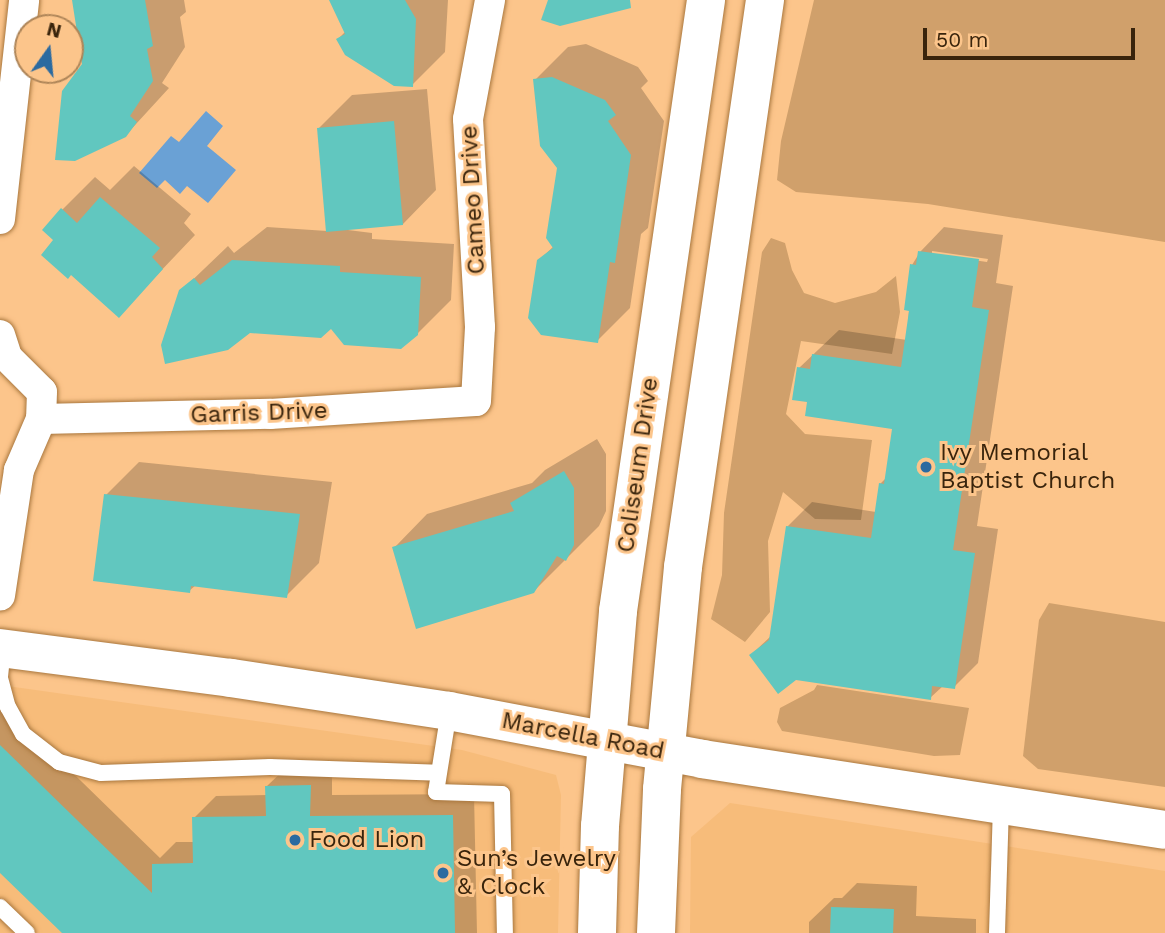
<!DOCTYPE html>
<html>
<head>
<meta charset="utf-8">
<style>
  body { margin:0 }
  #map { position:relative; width:1165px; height:933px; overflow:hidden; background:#fcc58b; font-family:"Work Sans",sans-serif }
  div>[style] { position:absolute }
  .built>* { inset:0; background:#f7bc7a }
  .green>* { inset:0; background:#d0a06b }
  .water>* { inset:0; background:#6aa1d5 }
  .shadow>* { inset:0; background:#0003 }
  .building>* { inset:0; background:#61c7bf }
  .roads { filter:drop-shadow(0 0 2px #a9773e) drop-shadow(0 0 2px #a9773e) }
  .lane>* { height:16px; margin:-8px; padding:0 8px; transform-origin:8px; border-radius:8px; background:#fff }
  .street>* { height:30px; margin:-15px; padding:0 15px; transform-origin:15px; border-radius:15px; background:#fff }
  .secondary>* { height:38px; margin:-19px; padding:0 19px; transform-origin:19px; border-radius:19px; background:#fff }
  .dots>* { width:19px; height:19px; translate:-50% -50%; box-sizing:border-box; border:4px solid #fcc58b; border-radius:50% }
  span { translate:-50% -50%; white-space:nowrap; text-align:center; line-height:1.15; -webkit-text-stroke:6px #fcc58b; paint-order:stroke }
  .street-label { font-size:24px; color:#39240c }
  .poi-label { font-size:24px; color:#39240c }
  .left { translate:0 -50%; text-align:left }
  .north { position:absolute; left:14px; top:14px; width:70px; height:70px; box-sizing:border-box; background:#fcc58b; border:2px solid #ae8558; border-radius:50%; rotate:15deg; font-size:19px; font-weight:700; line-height:28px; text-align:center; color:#39240c }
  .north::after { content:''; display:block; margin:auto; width:24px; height:32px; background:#2b6aa0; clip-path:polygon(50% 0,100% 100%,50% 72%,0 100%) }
  .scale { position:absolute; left:923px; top:28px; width:212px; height:32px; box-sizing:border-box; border:4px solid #39240c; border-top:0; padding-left:9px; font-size:21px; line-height:24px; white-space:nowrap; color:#39240c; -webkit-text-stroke:5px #fcc58b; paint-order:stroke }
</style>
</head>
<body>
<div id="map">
  <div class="built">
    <i style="clip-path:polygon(0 685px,462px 750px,556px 775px,561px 795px,558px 933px,0 933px)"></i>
    <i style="clip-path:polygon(730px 803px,1165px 871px,1165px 933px,690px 933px,691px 837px)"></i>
  </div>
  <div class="green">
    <i style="clip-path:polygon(814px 0,1165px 0,1165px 242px,928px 204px,796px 192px,777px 180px,781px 141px)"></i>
    <i style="clip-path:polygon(771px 238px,785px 243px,792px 270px,804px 293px,835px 303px,876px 292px,896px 276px,900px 312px,892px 354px,801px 341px,786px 414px,805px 434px,872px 440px,861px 520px,815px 519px,783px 492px,768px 541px,770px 612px,745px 642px,711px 619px,722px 575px,724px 513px,762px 252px)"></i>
    <i style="clip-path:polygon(1049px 603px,1165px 622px,1165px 787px,1038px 769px,1023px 756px,1039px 620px)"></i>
    <i style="clip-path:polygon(817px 685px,969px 708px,960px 755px,934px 756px,782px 731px,777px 722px,780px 708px,814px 690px)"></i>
  </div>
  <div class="water">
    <i style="clip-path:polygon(206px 111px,223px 126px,207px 146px,236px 170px,208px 203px,187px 186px,180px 194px,165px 180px,157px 188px,139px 173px,171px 136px,179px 142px)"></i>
  </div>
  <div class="shadow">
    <i style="clip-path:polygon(73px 0,184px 0,186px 12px,180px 17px,185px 47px,162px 83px,169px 88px,125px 136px,84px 64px)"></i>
    <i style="clip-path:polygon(331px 0,448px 0,445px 52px,412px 85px,338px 39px,346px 31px)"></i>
    <i style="clip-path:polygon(586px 44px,638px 67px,648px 81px,641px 88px,664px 121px,648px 228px,641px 234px,630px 308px,597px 341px,538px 261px,554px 246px,559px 168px,535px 80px,568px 47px)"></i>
    <i style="clip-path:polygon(427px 89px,436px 190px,403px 224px,340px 229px,372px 233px,372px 239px,454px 244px,451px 300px,417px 334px,331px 327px,181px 291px,228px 246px,234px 253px,267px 227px,327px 231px,319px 128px,352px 95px)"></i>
    <i style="clip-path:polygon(134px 166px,191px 214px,184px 223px,195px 235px,119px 315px,56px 240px,62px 210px,95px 177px,110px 190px)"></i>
    <i style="clip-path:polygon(evenodd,944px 227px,1003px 235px,996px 283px,1013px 286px,977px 526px,998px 529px,978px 663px,954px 687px,943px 686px,930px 698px,796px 678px,751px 655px,772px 635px,787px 527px,812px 502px,876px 512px,880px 484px,886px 478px,894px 428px,809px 400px,799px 368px,839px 330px,907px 340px,912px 265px,920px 252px,944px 227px,932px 251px,988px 259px,987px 262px,932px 254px,932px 251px)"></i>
    <i style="clip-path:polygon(597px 439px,606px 454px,606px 511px,599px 526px,533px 592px,394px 548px,427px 514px,532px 483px,545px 470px)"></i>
    <i style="clip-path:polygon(139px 462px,332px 482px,319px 563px,286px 596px,196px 585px,189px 591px,106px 495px)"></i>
    <i style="clip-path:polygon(0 702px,160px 858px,176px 842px,194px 842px,194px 818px,216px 796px,267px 795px,267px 786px,289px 765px,332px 764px,332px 795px,474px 794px,477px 933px,64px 933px,0 871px)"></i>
    <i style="clip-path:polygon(857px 883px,917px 886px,916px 916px,976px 919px,976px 933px,809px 933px,809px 922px,834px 898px,842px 898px)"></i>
  </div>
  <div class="building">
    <i style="clip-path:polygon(72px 0,145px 0,153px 46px,147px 49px,153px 81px,130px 116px,137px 122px,126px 137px,75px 161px,55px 160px,62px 91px,82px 64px)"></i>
    <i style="clip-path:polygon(329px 0,405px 0,416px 19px,413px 87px,394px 86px,345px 55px,336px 39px,345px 34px)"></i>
    <i style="clip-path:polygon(548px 0,630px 0,631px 8px,560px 26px,541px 20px)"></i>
    <i style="clip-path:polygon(552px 77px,605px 100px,616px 115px,608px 121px,631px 155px,615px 263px,610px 262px,598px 343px,541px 335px,528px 318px,537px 260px,553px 248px,546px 238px,557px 168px,540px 146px,533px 79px)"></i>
    <i style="clip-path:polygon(394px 121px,403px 225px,326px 232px,317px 128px)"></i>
    <i style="clip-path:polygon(100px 197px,160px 248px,152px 257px,163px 269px,119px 318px,71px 275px,68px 279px,41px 255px,53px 240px,42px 230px,61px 208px,77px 223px)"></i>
    <i style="clip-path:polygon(918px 251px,979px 259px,972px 307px,989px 310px,953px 550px,975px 553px,955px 689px,932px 686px,931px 700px,796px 680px,778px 694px,749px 655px,769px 640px,786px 526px,871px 538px,879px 483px,884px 484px,892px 429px,805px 416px,807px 402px,792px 400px,797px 367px,810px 369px,812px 354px,901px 367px,909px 311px,904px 310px,910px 264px,916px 265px)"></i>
    <i style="clip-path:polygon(232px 260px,340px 266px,340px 272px,421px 277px,418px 335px,401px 349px,344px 345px,331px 329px,321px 338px,250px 333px,228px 350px,165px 364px,161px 345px,179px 290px,194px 278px,200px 285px)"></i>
    <i style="clip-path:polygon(564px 471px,574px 488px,574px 545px,566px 561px,557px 556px,534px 593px,416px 629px,392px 547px,514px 511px,510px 503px)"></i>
    <i style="clip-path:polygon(104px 494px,300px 514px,287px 598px,191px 586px,190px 593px,93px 581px)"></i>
    <i style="clip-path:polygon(0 745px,152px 893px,152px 864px,193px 863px,192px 817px,266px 816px,265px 786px,311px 785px,310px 816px,453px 815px,455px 933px,62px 933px,0 873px)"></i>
    <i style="clip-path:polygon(831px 907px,894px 909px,893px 933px,830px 933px)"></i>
  </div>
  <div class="roads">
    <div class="lane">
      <i style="left:3px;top:648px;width:30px;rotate:96deg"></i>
      <i style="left:0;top:678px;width:30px;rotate:75deg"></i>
      <i style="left:8px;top:707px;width:31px;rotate:61deg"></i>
      <i style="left:23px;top:734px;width:46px;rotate:37.9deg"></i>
      <i style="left:59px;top:762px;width:43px;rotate:14.7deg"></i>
      <i style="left:101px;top:773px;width:169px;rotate:-2deg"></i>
      <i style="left:270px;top:767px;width:168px;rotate:2deg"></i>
      <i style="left:449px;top:711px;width:82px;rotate:99.1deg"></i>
      <i style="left:436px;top:792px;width:66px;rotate:1.7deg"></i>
      <i style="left:502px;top:794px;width:139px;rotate:88.8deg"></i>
      <i style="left:0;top:907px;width:37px;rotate:44deg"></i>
      <i style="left:997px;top:933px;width:126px;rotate:-88.2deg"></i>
    </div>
    <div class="street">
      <i style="left:0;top:219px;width:220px;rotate:-83.7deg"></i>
      <i style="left:0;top:335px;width:23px;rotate:72deg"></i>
      <i style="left:7px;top:357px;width:49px;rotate:45deg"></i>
      <i style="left:42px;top:392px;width:27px;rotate:92deg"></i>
      <i style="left:41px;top:419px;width:56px;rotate:113.3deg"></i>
      <i style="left:19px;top:470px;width:127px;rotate:98.6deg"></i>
      <i style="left:41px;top:419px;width:229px;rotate:-1.3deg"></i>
      <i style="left:270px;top:414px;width:206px;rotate:-3.6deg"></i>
      <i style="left:476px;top:401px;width:74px;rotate:-86.9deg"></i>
      <i style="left:480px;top:327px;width:208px;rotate:-93.3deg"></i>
      <i style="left:468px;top:119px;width:121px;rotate:-79.5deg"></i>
    </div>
    <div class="secondary">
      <i style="left:0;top:648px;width:233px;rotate:7.4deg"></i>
      <i style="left:231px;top:678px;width:220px;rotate:8.6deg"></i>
      <i style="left:449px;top:711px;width:258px;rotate:10.7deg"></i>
      <i style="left:702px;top:759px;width:468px;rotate:8.7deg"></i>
      <i style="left:597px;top:933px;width:107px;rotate:-88.4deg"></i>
      <i style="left:600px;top:826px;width:216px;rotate:-85.2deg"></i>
      <i style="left:618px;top:611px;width:617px;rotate:-81.8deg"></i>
      <i style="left:656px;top:933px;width:144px;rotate:-87.6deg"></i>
      <i style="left:662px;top:789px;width:223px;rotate:-84.6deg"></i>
      <i style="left:683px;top:567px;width:573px;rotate:-81.77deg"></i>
    </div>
  </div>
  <div class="dots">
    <i style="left:926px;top:467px;background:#2b6aa0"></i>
    <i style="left:295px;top:840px;background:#2b6aa0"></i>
    <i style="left:443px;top:873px;background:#2b6aa0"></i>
  </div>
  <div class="street-label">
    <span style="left:473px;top:200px;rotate:-93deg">Cameo Drive</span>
    <span style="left:259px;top:413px;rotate:-2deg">Garris Drive</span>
    <span style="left:638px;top:465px;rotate:-82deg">Coliseum Drive</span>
    <span style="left:583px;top:736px;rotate:11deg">Marcella Road</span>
  </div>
  <div class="poi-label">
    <span class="left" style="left:940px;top:467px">Ivy Memorial<br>Baptist Church</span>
    <span class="left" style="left:309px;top:840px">Food Lion</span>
    <span class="left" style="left:457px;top:873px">Sun’s Jewelry<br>&amp; Clock</span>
  </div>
  <div class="north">N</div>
  <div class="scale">50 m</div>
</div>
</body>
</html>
